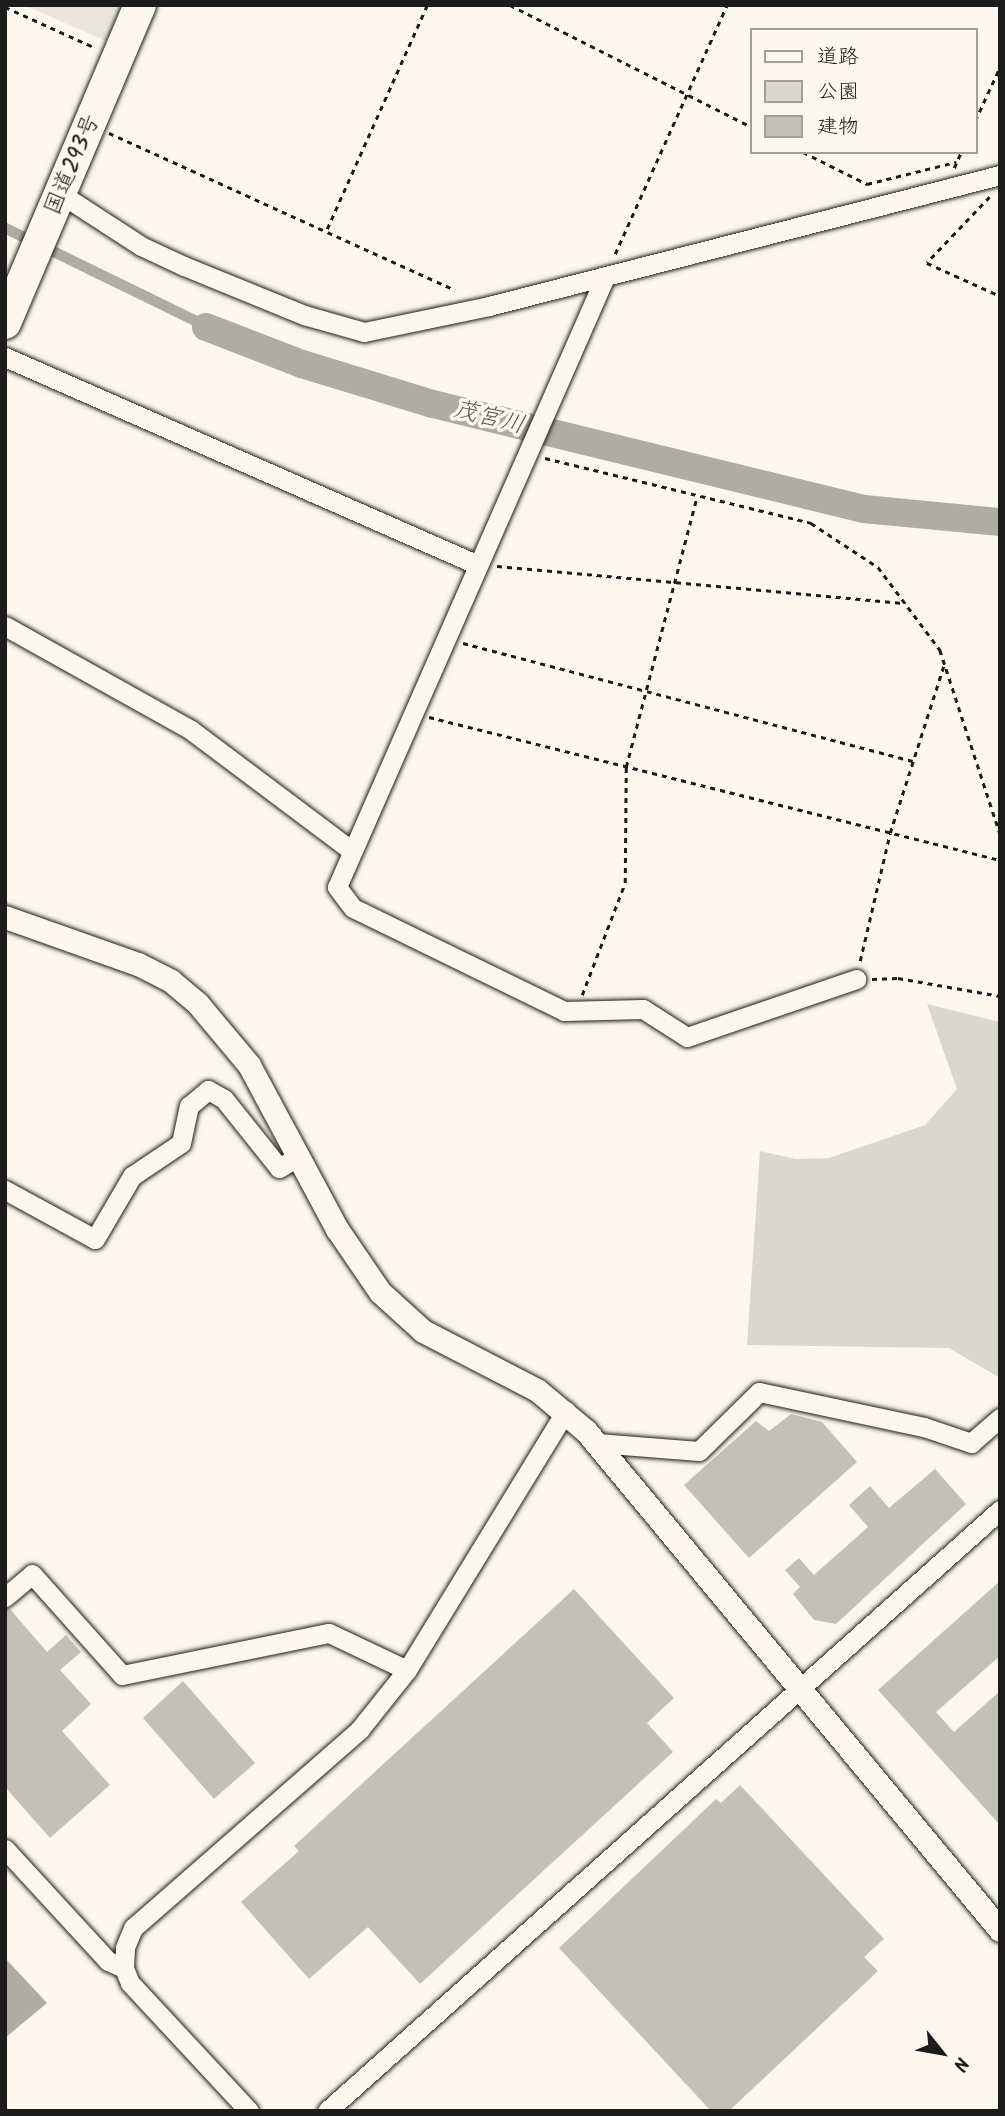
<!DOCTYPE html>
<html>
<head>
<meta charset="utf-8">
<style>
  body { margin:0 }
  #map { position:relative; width:1005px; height:2116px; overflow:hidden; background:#fbf7ec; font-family:Kalam,"Klee One",sans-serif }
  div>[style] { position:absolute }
  .built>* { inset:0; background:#eae6dc }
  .green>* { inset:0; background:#dad7ce }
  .water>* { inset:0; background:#afaca5 }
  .river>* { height:28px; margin:-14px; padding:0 14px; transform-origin:14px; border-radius:14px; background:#afaca5 }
  .building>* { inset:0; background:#c3c0b8 }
  .path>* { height:2.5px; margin-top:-1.25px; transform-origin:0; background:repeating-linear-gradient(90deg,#1c1c1c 0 5px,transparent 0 10px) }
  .roads { filter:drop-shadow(0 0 2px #1c1c1c) drop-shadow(0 0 2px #1c1c1c) }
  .minor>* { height:19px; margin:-9.5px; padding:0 9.5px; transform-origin:9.5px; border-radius:9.5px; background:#fbf7ec }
  .tertiary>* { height:23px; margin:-11.5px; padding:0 11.5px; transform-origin:11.5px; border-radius:11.5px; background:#fbf7ec }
  .trunk>* { height:32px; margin:-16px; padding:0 16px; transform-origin:16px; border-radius:16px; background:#fbf7ec }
  span { translate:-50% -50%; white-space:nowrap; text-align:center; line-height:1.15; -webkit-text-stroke:7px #fbf7ec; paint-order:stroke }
  .street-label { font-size:23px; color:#1c1c1c }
  .water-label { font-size:24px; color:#575653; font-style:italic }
  .frame { position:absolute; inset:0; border:7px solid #1c1c1c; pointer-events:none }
  .legend { position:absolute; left:750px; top:28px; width:228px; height:126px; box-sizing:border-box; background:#fbf7ec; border:2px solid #a29f99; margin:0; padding:9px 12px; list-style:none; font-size:21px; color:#1c1c1c }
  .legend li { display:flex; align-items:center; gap:14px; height:35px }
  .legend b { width:35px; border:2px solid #a29f99 }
  .north { position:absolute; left:907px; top:2018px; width:70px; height:70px; -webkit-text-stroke:5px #fbf7ec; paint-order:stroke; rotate:121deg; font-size:19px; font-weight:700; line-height:28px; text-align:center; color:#1c1c1c }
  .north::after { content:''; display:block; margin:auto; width:24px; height:32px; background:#1c1c1c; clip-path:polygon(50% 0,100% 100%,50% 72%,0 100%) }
</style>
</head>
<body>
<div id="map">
  <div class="built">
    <i style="clip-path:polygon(24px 5px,121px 5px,106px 41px)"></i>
  </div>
  <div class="green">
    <i style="clip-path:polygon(927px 1004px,1000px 1022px,1000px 1378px,949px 1348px,747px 1345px,760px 1151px,796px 1159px,829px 1158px,925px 1125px,957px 1089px)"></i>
  </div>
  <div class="water">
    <i style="clip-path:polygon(5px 222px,241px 337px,237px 347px,5px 234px)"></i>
    <i style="clip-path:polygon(5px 1958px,47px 2003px,5px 2038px)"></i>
  </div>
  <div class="river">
    <i style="left:206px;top:327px;width:103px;rotate:21.1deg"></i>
    <i style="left:302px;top:364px;width:137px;rotate:17deg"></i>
    <i style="left:433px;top:404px;width:444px;rotate:13.7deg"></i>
    <i style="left:864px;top:509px;width:137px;rotate:5.5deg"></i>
  </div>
  <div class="building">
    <i style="clip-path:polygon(791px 1414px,822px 1422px,857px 1462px,749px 1558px,684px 1485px,756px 1421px,769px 1431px)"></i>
    <i style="clip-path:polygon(935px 1469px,966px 1504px,836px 1624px,814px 1620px,793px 1594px,800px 1587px,785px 1570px,799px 1558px,814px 1575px,868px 1527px,849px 1505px,870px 1486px,889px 1508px)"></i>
    <i style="clip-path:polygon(1000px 1581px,1000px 1656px,936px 1712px,954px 1732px,1000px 1691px,1000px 1825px,878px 1690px)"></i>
    <i style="clip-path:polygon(574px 1589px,674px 1698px,647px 1723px,673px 1752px,420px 1984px,368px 1927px,309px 1979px,241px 1902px,299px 1851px,294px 1846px)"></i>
    <i style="clip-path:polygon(9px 1608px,47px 1652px,66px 1635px,81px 1652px,60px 1670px,91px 1704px,62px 1731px,110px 1785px,50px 1838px,5px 1787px,5px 1609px)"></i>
    <i style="clip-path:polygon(183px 1681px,255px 1763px,214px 1799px,143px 1718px)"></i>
    <i style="clip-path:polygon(740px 1785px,884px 1939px,864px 1957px,878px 1971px,729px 2111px,711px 2111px,559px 1948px,716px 1799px,721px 1803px)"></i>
  </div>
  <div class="path">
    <i style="left:510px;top:5px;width:270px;rotate:26.8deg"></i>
    <i style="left:5px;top:7px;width:100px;rotate:24.3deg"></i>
    <i style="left:975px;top:121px;width:60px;rotate:-65.2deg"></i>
    <i style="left:109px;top:133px;width:380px;rotate:24.4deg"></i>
    <i style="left:803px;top:152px;width:72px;rotate:26.6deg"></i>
    <i style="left:867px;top:184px;width:92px;rotate:-13.9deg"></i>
    <i style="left:954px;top:168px;width:17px;rotate:-66deg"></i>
    <i style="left:990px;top:197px;width:91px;rotate:133.7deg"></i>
    <i style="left:927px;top:263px;width:80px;rotate:24.3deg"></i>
    <i style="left:327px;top:229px;width:245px;rotate:-65.9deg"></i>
    <i style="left:615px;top:254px;width:273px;rotate:-65.8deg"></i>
    <i style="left:545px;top:458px;width:274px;rotate:13.7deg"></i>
    <i style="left:811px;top:523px;width:80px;rotate:33.3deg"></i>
    <i style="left:878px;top:567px;width:104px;rotate:53.2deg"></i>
    <i style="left:940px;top:650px;width:194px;rotate:71.9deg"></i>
    <i style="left:497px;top:566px;width:410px;rotate:5.2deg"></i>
    <i style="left:463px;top:643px;width:465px;rotate:14.7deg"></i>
    <i style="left:429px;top:717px;width:589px;rotate:14.06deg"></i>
    <i style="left:860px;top:961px;width:131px;rotate:-76.8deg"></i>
    <i style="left:890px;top:833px;width:176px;rotate:-72.2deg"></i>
    <i style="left:872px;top:979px;width:26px;rotate:-2deg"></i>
    <i style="left:898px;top:978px;width:104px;rotate:10deg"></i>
    <i style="left:582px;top:995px;width:120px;rotate:-69deg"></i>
    <i style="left:625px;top:883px;width:116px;rotate:-89.5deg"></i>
    <i style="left:626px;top:767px;width:279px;rotate:-75.3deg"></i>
  </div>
  <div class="roads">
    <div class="minor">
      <i style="left:61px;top:194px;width:95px;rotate:33deg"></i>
      <i style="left:141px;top:246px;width:47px;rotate:24.9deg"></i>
      <i style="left:184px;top:266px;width:130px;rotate:22.2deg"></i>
      <i style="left:304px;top:315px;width:62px;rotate:15.8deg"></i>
      <i style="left:364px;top:332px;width:128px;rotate:-11.7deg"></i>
      <i style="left:489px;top:306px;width:528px;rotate:-14.38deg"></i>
      <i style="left:605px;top:277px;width:666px;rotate:113.72deg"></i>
      <i style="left:337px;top:887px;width:26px;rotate:53deg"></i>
      <i style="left:353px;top:908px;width:235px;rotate:26deg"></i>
      <i style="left:564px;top:1011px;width:79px;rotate:-1.5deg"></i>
      <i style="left:643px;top:1009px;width:52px;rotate:32.5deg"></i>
      <i style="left:687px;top:1037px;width:179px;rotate:-18.9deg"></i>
      <i style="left:5px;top:357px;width:514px;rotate:23.73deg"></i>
      <i style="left:5px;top:626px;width:213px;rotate:29.2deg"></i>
      <i style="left:191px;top:730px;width:201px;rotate:36.9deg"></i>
      <i style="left:5px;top:1190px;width:102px;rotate:28.6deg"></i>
      <i style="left:95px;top:1239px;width:73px;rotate:-59.6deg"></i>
      <i style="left:132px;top:1176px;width:59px;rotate:-34deg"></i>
      <i style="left:181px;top:1143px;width:38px;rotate:-78deg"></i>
      <i style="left:189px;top:1106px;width:25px;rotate:-40deg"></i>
      <i style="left:208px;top:1090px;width:18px;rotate:29deg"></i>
      <i style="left:224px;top:1099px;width:88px;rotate:51.4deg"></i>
      <i style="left:279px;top:1168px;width:23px;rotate:-31deg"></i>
      <i style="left:597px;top:1443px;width:102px;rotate:4.5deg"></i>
      <i style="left:699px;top:1451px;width:84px;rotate:-44.5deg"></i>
      <i style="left:759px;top:1392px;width:169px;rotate:12deg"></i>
      <i style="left:924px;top:1427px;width:50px;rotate:18.8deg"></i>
      <i style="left:971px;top:1443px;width:38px;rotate:-41deg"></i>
      <i style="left:5px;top:1597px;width:35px;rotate:-40deg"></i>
      <i style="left:32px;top:1574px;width:135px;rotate:48.3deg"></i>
      <i style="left:122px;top:1675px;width:211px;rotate:-11.5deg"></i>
      <i style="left:329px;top:1633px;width:86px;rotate:25.4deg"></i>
      <i style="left:5px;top:1849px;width:152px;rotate:47.4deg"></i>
      <i style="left:108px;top:1961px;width:17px;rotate:24deg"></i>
      <i style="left:249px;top:2111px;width:175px;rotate:-132.9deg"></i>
      <i style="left:130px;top:1983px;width:16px;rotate:-112deg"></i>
      <i style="left:124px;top:1968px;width:21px;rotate:-87deg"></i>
      <i style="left:125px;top:1947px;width:21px;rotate:-67deg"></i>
      <i style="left:133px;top:1928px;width:302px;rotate:-41.2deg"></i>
      <i style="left:360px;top:1729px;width:75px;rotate:-51.5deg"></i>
      <i style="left:407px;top:1670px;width:304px;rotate:-58.5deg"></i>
      <i style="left:327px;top:2111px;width:902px;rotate:-41.77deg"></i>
    </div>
    <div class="tertiary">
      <i style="left:5px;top:917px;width:141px;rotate:19.5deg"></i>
      <i style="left:138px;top:964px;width:37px;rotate:27deg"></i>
      <i style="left:171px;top:981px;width:35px;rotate:40deg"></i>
      <i style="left:198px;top:1004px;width:80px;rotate:50.1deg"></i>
      <i style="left:249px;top:1065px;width:186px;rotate:61.8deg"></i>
      <i style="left:337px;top:1229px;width:76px;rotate:55.7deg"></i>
      <i style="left:380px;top:1292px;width:58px;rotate:42.2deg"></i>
      <i style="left:423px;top:1331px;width:128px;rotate:27.4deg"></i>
      <i style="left:537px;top:1390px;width:64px;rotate:39.9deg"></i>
      <i style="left:586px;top:1431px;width:648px;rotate:50.32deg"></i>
    </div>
    <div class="trunk">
      <i style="left:5px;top:323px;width:345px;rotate:-67deg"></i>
    </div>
  </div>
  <div class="street-label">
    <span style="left:73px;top:165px;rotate:-67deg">国道293号</span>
  </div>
  <div class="water-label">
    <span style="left:489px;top:418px;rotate:14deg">茂宮川</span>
  </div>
  <div class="frame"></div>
  <ul class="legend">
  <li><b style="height:9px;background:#fbf7ec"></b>道路</li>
  <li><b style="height:19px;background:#dad7ce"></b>公園</li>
  <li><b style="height:19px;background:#c3c0b8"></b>建物</li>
  </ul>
  <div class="north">N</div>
</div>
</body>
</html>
